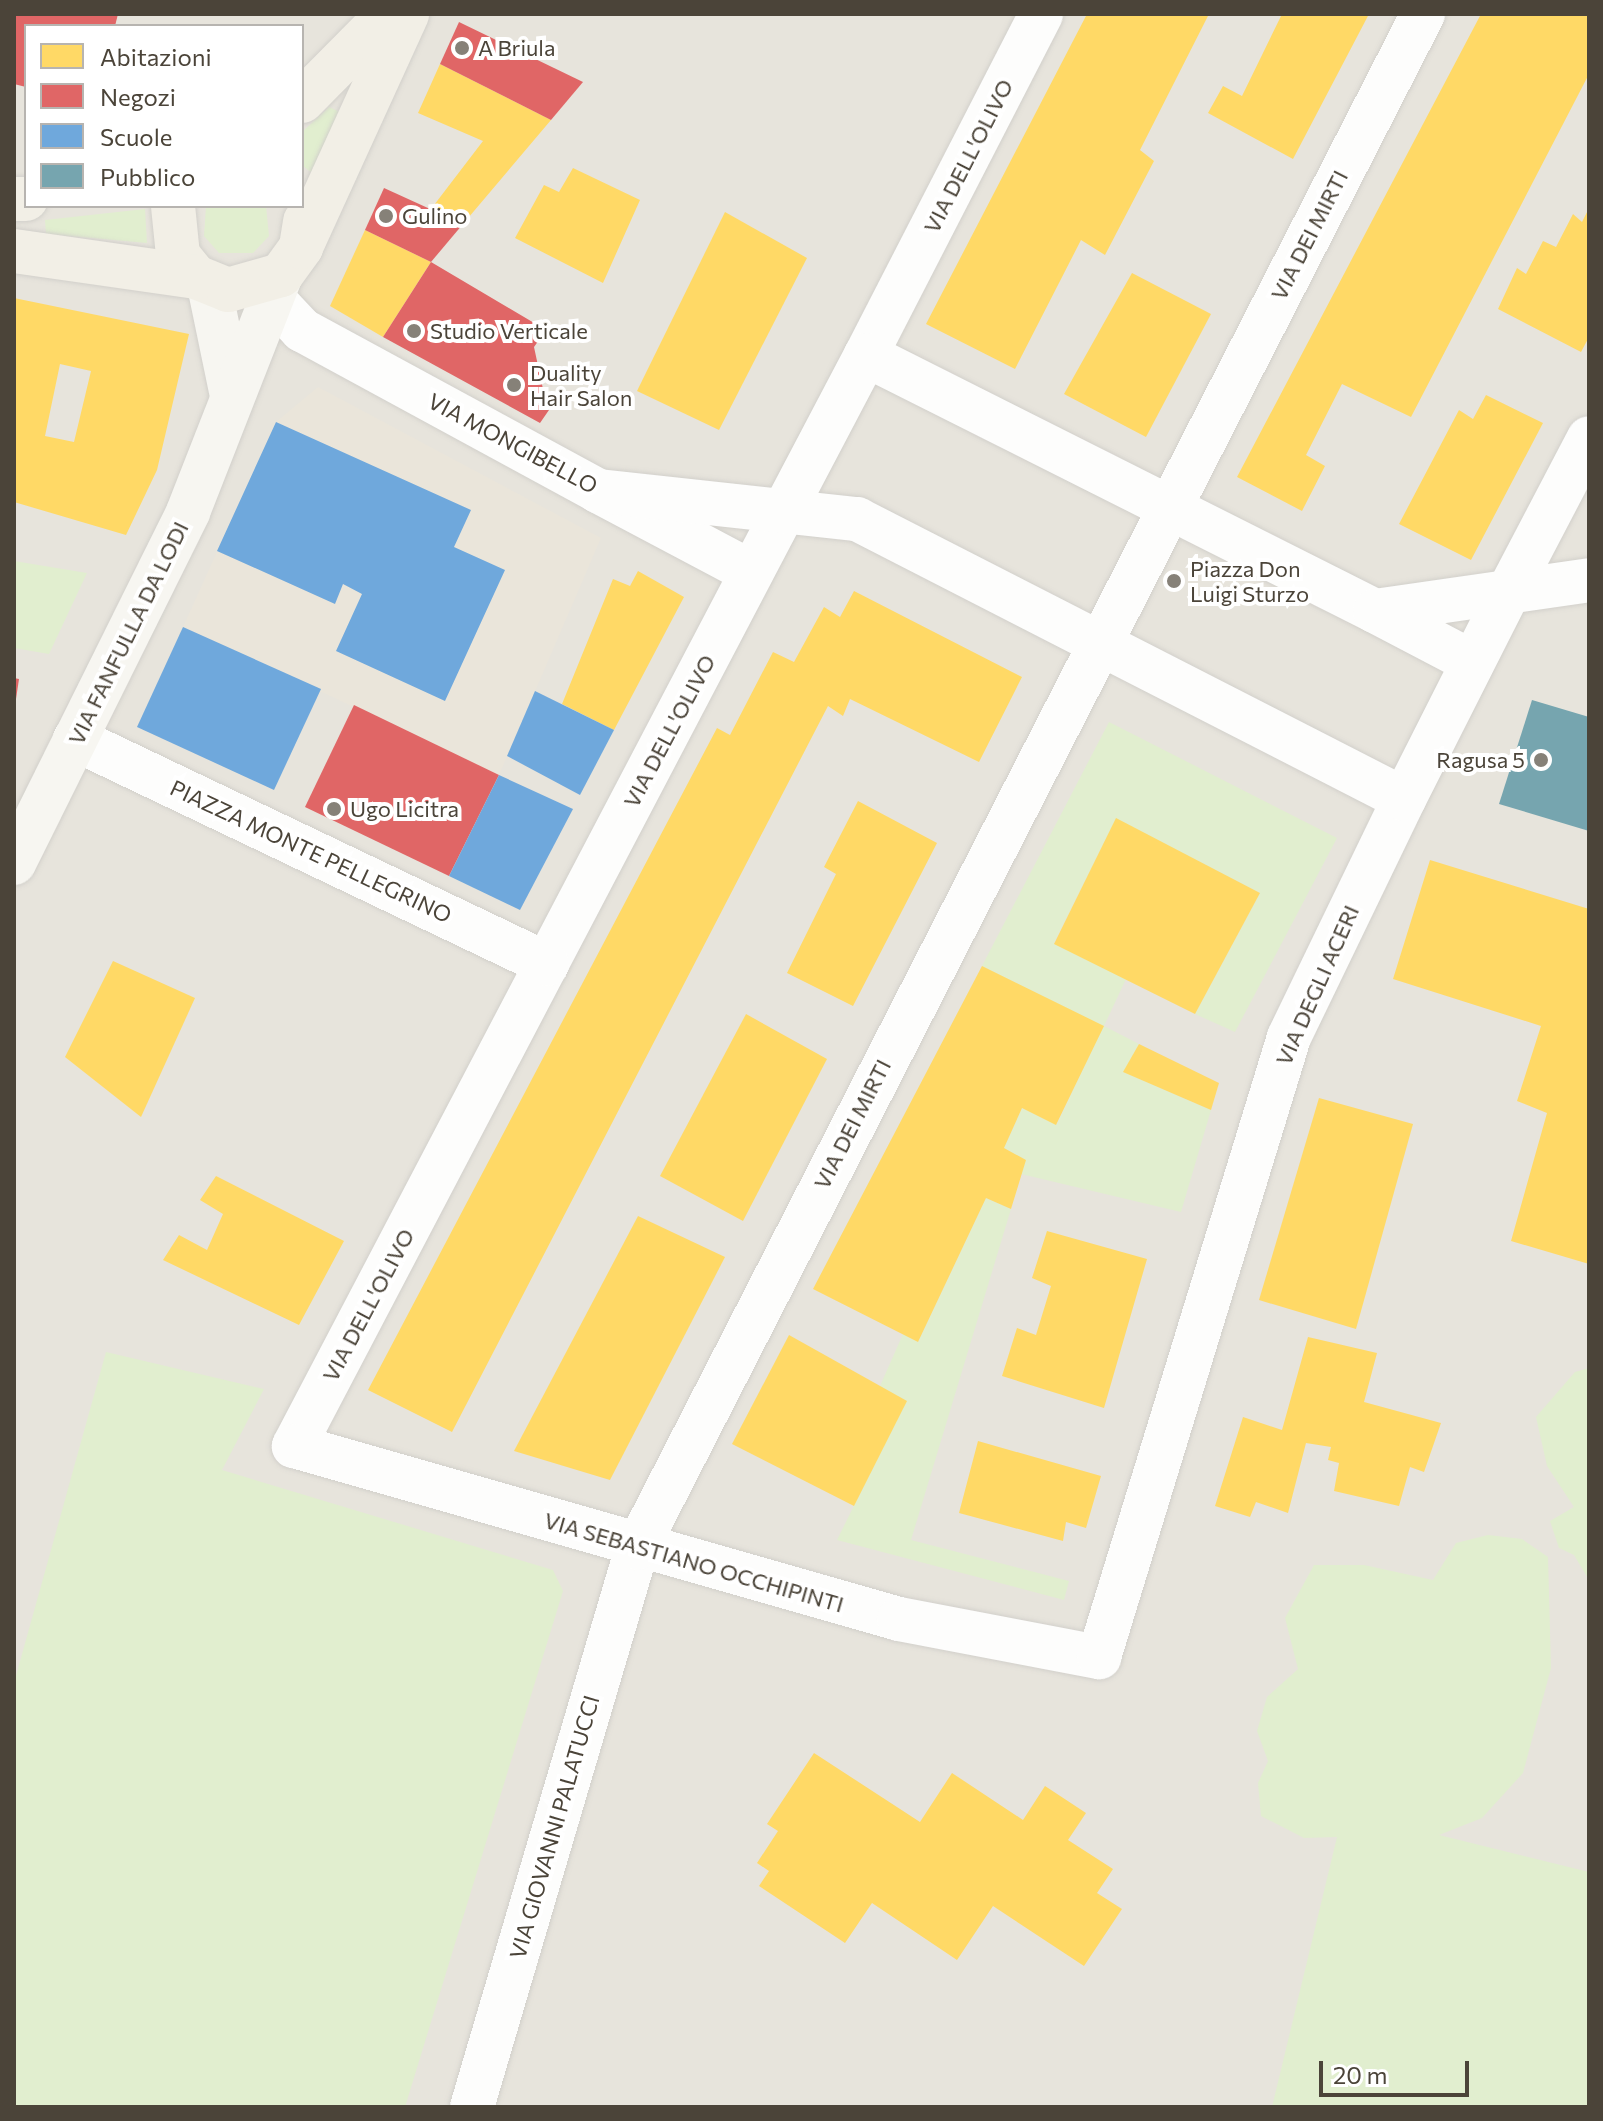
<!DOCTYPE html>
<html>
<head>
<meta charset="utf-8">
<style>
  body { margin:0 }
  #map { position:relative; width:1603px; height:2121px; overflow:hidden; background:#f4f2ee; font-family:Commissioner,sans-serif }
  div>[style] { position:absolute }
  .residential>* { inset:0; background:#e7e4dc }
  .education>* { inset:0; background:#eae5da }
  .green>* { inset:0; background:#e1eecf }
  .homes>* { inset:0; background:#ffd966 }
  .shops>* { inset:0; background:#e06666 }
  .schools>* { inset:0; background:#6fa8dc }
  .public>* { inset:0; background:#76a5af }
  .roads { filter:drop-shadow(0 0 2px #d2d0cb) drop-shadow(0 0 2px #d2d0cb) }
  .minor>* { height:44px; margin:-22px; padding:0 22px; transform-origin:22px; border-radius:22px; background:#fdfdfc }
  .tertiary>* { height:44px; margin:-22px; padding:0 22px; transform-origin:22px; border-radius:22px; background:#fdfdfc }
  .secondary>* { height:44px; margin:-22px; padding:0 22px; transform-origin:22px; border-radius:22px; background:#f7f6f1 }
  .primary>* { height:44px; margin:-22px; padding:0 22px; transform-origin:22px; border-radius:22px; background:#f2efe6 }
  .dots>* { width:22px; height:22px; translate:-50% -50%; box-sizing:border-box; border:4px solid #fff; border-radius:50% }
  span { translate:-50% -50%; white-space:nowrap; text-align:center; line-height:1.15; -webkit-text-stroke:8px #fff; paint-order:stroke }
  .poi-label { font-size:22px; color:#4b4439 }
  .left { translate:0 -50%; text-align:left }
  .right { translate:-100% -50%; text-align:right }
  .street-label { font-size:22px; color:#4b4439 }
  .frame { position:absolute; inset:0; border:16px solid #4b4439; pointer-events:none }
  .legend { position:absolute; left:24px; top:24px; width:280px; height:184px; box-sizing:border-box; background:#fff; border:2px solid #b7b4b0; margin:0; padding:10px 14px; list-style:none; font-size:24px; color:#4b4439 }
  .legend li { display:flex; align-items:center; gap:16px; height:40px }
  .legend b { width:40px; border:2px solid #b7b4b0 }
  .scale { position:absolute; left:1319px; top:2061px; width:150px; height:36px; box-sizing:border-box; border:4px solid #4b4439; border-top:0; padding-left:10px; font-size:24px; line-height:28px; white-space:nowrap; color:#4b4439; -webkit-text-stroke:6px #fff; paint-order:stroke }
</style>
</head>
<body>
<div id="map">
  <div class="residential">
    <i style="clip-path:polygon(evenodd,14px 14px,1589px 14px,1589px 2107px,14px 2107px,14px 14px,26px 26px,302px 26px,302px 206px,26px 206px,26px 26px)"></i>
  </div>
  <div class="education">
    <i style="clip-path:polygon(318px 387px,601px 538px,499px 775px,183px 627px,276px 422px)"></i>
  </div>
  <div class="green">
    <i style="clip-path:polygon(329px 107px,344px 114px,314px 175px,302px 165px,302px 132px)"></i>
    <i style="clip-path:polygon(206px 206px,266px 206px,269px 236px,253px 253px,219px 253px,204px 236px)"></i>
    <i style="clip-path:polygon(145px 209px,147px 243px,46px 234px,45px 220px)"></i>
    <i style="clip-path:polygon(14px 561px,87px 573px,49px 654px,14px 648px)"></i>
    <i style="clip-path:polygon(1109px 722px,1337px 838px,1235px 1032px,1195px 1014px,1260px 893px,1116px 819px,1054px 943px,1126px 979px,1104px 1026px,1139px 1044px,1124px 1072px,1211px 1110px,1181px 1212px,1021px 1174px,1025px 1160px,1004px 1148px,1022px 1108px,1057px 1124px,1103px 1027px,982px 966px)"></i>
    <i style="clip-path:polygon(986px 1198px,1011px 1209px,911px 1540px,1069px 1581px,1064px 1600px,837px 1540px,906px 1401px,880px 1386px,903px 1334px,918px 1342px)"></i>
    <i style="clip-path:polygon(106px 1352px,264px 1389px,222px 1470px,553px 1570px,563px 1591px,405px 2107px,14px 2107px,14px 1683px)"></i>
    <i style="clip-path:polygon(1589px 1368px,1589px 1580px,1574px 1555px,1559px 1548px,1550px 1521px,1574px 1507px,1547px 1466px,1536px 1417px,1575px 1372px)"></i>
    <i style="clip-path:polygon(1488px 1535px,1522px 1539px,1548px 1557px,1551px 1668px,1523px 1773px,1482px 1818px,1439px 1835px,1589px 1872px,1589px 2107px,1272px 2107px,1337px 1837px,1304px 1838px,1261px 1816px,1258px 1783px,1268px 1761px,1257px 1731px,1267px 1697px,1298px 1669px,1285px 1618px,1314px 1565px,1364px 1565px,1433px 1580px,1456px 1543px)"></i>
  </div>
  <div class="homes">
    <i style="clip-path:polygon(1087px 14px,1209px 14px,1140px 150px,1154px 161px,1105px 255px,1081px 240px,1015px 369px,926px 324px)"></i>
    <i style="clip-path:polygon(1282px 14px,1369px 14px,1293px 159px,1208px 113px,1223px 86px,1242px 96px)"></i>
    <i style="clip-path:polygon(1481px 14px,1589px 14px,1589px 74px,1411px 417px,1342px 384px,1306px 455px,1325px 466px,1302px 511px,1237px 477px)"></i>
    <i style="clip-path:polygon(440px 64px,551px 120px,463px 224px,431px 209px,483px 141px,418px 113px)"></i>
    <i style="clip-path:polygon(573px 168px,640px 200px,603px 283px,515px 238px,544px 185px,559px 192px)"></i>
    <i style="clip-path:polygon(1589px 208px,1589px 337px,1581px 352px,1498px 309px,1517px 268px,1526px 274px,1543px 241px,1556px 247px,1573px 214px,1582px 222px)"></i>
    <i style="clip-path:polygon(725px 212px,807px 258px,719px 430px,637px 391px)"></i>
    <i style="clip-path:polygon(365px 230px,431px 262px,383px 337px,330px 306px)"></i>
    <i style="clip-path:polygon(1132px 273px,1211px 314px,1146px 437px,1064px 394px)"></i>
    <i style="clip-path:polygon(evenodd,14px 298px,189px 334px,157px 470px,126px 535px,14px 502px,14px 298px,60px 364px,91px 371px,74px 442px,45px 436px,60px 364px)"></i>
    <i style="clip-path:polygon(1486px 395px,1543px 423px,1471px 560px,1399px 524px,1459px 410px,1473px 419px)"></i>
    <i style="clip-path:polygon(638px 571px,684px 597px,614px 730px,562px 704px,613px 579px,630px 586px)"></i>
    <i style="clip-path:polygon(854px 591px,1022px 677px,979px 762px,850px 699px,843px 716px,828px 706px,452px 1432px,368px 1390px,717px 728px,730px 735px,773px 652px,794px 662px,824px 607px,840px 617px)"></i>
    <i style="clip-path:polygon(858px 801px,937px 843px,853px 1006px,787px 973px,836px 874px,824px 867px)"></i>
    <i style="clip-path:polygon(1116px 818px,1260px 893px,1195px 1014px,1054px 944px)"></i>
    <i style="clip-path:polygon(1430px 860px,1589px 909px,1589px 1264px,1511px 1241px,1547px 1113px,1517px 1101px,1541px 1026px,1393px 979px)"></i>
    <i style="clip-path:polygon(113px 961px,195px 998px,141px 1117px,65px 1057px)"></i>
    <i style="clip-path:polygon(982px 966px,1104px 1026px,1056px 1125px,1022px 1108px,1004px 1148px,1026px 1160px,1011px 1209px,986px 1198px,918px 1342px,813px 1289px)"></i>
    <i style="clip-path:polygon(746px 1014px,827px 1059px,743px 1221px,660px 1176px)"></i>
    <i style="clip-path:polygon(1139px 1044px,1219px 1083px,1211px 1110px,1123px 1072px)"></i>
    <i style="clip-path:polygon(1319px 1098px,1413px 1124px,1356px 1329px,1259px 1300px)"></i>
    <i style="clip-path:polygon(216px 1176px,344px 1241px,299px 1325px,163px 1260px,179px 1235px,207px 1250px,223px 1214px,200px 1200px)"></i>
    <i style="clip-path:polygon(638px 1216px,725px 1257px,610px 1480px,514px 1451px)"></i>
    <i style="clip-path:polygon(1047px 1231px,1147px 1259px,1104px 1408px,1002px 1376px,1017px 1328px,1036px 1335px,1051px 1286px,1032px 1278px)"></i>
    <i style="clip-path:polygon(789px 1335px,907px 1401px,854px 1506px,732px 1444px)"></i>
    <i style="clip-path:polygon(1308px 1337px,1377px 1353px,1364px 1402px,1441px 1423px,1424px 1472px,1410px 1467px,1399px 1506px,1334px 1491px,1339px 1463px,1328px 1460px,1331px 1447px,1306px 1443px,1288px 1513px,1256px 1502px,1250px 1517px,1215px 1506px,1243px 1417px,1282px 1430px)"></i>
    <i style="clip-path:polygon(978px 1441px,1101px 1476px,1086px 1528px,1066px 1522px,1063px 1541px,959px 1513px)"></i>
    <i style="clip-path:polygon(814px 1753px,920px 1822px,952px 1773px,1023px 1820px,1045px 1786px,1086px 1813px,1068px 1840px,1113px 1869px,1097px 1893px,1122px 1909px,1084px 1966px,993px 1906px,957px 1960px,872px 1903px,845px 1943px,759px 1886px,769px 1871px,757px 1863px,778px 1831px,767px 1824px)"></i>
  </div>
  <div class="shops">
    <i style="clip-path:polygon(14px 14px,118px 14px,115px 26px,26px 26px,26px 87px,14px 84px)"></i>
    <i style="clip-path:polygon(459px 22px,583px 82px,551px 120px,440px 64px)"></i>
    <i style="clip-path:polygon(384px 188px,463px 224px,431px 262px,365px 230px)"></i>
    <i style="clip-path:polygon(431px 262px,546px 330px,534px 347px,543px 389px,532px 402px,549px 410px,540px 423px,383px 337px)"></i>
    <i style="clip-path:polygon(14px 678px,19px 679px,16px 699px,14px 699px)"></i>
    <i style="clip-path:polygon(354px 705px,499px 775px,449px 876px,305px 807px)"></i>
  </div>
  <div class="schools">
    <i style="clip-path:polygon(276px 422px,471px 510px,454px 547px,505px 570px,445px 701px,336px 651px,362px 594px,343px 584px,335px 604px,217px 551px)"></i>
    <i style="clip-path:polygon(183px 627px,321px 689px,274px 790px,137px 727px)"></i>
    <i style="clip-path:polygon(535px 691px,614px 730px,580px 795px,507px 756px)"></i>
    <i style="clip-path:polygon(499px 775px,573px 809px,520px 910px,449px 876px)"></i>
  </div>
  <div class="public">
    <i style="clip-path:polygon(1532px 700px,1589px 717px,1589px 831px,1499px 804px)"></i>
  </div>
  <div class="roads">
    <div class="minor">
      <i style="left:866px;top:355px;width:383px;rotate:-62.8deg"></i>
      <i style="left:598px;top:491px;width:173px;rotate:27.9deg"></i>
      <i style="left:784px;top:511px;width:1056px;rotate:117.66deg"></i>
      <i style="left:294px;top:1446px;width:629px;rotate:15.96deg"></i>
      <i style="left:899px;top:1619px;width:204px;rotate:10.8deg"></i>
      <i style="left:1099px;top:1657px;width:648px;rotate:-72.96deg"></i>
      <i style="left:1289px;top:1037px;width:264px;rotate:-64.2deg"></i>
      <i style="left:1510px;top:589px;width:170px;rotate:-62.4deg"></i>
      <i style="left:75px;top:739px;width:523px;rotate:25.49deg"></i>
      <i style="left:472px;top:2107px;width:583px;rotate:-73.55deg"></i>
      <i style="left:637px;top:1548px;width:1724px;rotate:-62.87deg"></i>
    </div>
    <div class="tertiary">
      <i style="left:272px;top:298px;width:44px;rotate:46.8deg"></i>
      <i style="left:302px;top:330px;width:337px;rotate:28.5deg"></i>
      <i style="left:598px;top:491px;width:261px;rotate:6.2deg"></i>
      <i style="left:857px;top:519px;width:614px;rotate:27.11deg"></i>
      <i style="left:1404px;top:799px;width:235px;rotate:-63.2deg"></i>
      <i style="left:784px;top:511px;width:176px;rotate:-62.3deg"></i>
      <i style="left:866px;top:355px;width:570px;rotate:26.7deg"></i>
      <i style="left:1375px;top:611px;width:216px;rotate:-8.2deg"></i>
      <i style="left:1375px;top:611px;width:110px;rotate:27.7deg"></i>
    </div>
    <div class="secondary">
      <i style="left:209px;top:285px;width:113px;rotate:78.3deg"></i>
      <i style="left:14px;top:863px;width:392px;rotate:-63.6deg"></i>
      <i style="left:188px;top:512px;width:255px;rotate:-68.6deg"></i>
    </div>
    <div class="primary">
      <i style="left:302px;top:101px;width:122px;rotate:-45.3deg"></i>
      <i style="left:14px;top:199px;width:12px"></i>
      <i style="left:173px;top:206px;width:49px;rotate:84.2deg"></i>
      <i style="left:178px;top:255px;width:28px;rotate:51deg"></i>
      <i style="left:196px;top:277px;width:35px;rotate:22deg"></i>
      <i style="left:228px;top:290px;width:55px;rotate:-15.8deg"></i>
      <i style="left:281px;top:275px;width:34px;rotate:-54deg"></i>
      <i style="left:301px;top:247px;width:26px;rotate:-81deg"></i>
      <i style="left:301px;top:247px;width:256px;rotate:-65.5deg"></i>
      <i style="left:14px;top:251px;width:184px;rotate:8.1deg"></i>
    </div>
  </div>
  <div class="dots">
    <i style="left:462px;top:48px;background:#868178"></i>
    <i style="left:386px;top:216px;background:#868178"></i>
    <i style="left:414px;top:331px;background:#868178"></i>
    <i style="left:514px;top:385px;background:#868178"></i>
    <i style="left:1174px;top:581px;background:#868178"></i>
    <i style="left:1541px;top:760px;background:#868178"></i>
    <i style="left:334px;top:809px;background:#868178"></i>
  </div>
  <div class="poi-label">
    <span class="left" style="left:478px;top:48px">A Briula</span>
    <span class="left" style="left:402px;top:216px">Gulino</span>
    <span class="left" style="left:430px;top:331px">Studio Verticale</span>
    <span class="left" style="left:530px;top:385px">Duality<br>Hair Salon</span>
    <span class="left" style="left:1190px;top:581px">Piazza Don<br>Luigi Sturzo</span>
    <span class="right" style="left:1525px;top:760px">Ragusa 5</span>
    <span class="left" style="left:350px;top:809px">Ugo Licitra</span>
  </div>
  <div class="street-label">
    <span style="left:968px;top:156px;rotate:-63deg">VIA DELL'OLIVO</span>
    <span style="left:1309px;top:235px;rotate:-63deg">VIA DEI MIRTI</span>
    <span style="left:513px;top:443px;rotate:28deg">VIA MONGIBELLO</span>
    <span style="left:128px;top:633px;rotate:-64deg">VIA FANFULLA DA LODI</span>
    <span style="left:669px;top:731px;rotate:-62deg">VIA DELL'OLIVO</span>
    <span style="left:311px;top:851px;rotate:25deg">PIAZZA MONTE PELLEGRINO</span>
    <span style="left:1317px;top:985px;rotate:-66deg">VIA DEGLI ACERI</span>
    <span style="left:852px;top:1124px;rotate:-63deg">VIA DEI MIRTI</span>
    <span style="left:368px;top:1305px;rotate:-62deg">VIA DELL'OLIVO</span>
    <span style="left:694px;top:1562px;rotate:16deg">VIA SEBASTIANO OCCHIPINTI</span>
    <span style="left:554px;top:1827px;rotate:-74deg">VIA GIOVANNI PALATUCCI</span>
  </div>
  <div class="frame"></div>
  <ul class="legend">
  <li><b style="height:22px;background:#ffd966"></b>Abitazioni</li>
  <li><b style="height:22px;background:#e06666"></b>Negozi</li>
  <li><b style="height:22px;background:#6fa8dc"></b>Scuole</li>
  <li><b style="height:22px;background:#76a5af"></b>Pubblico</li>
  </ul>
  <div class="scale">20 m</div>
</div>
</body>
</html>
